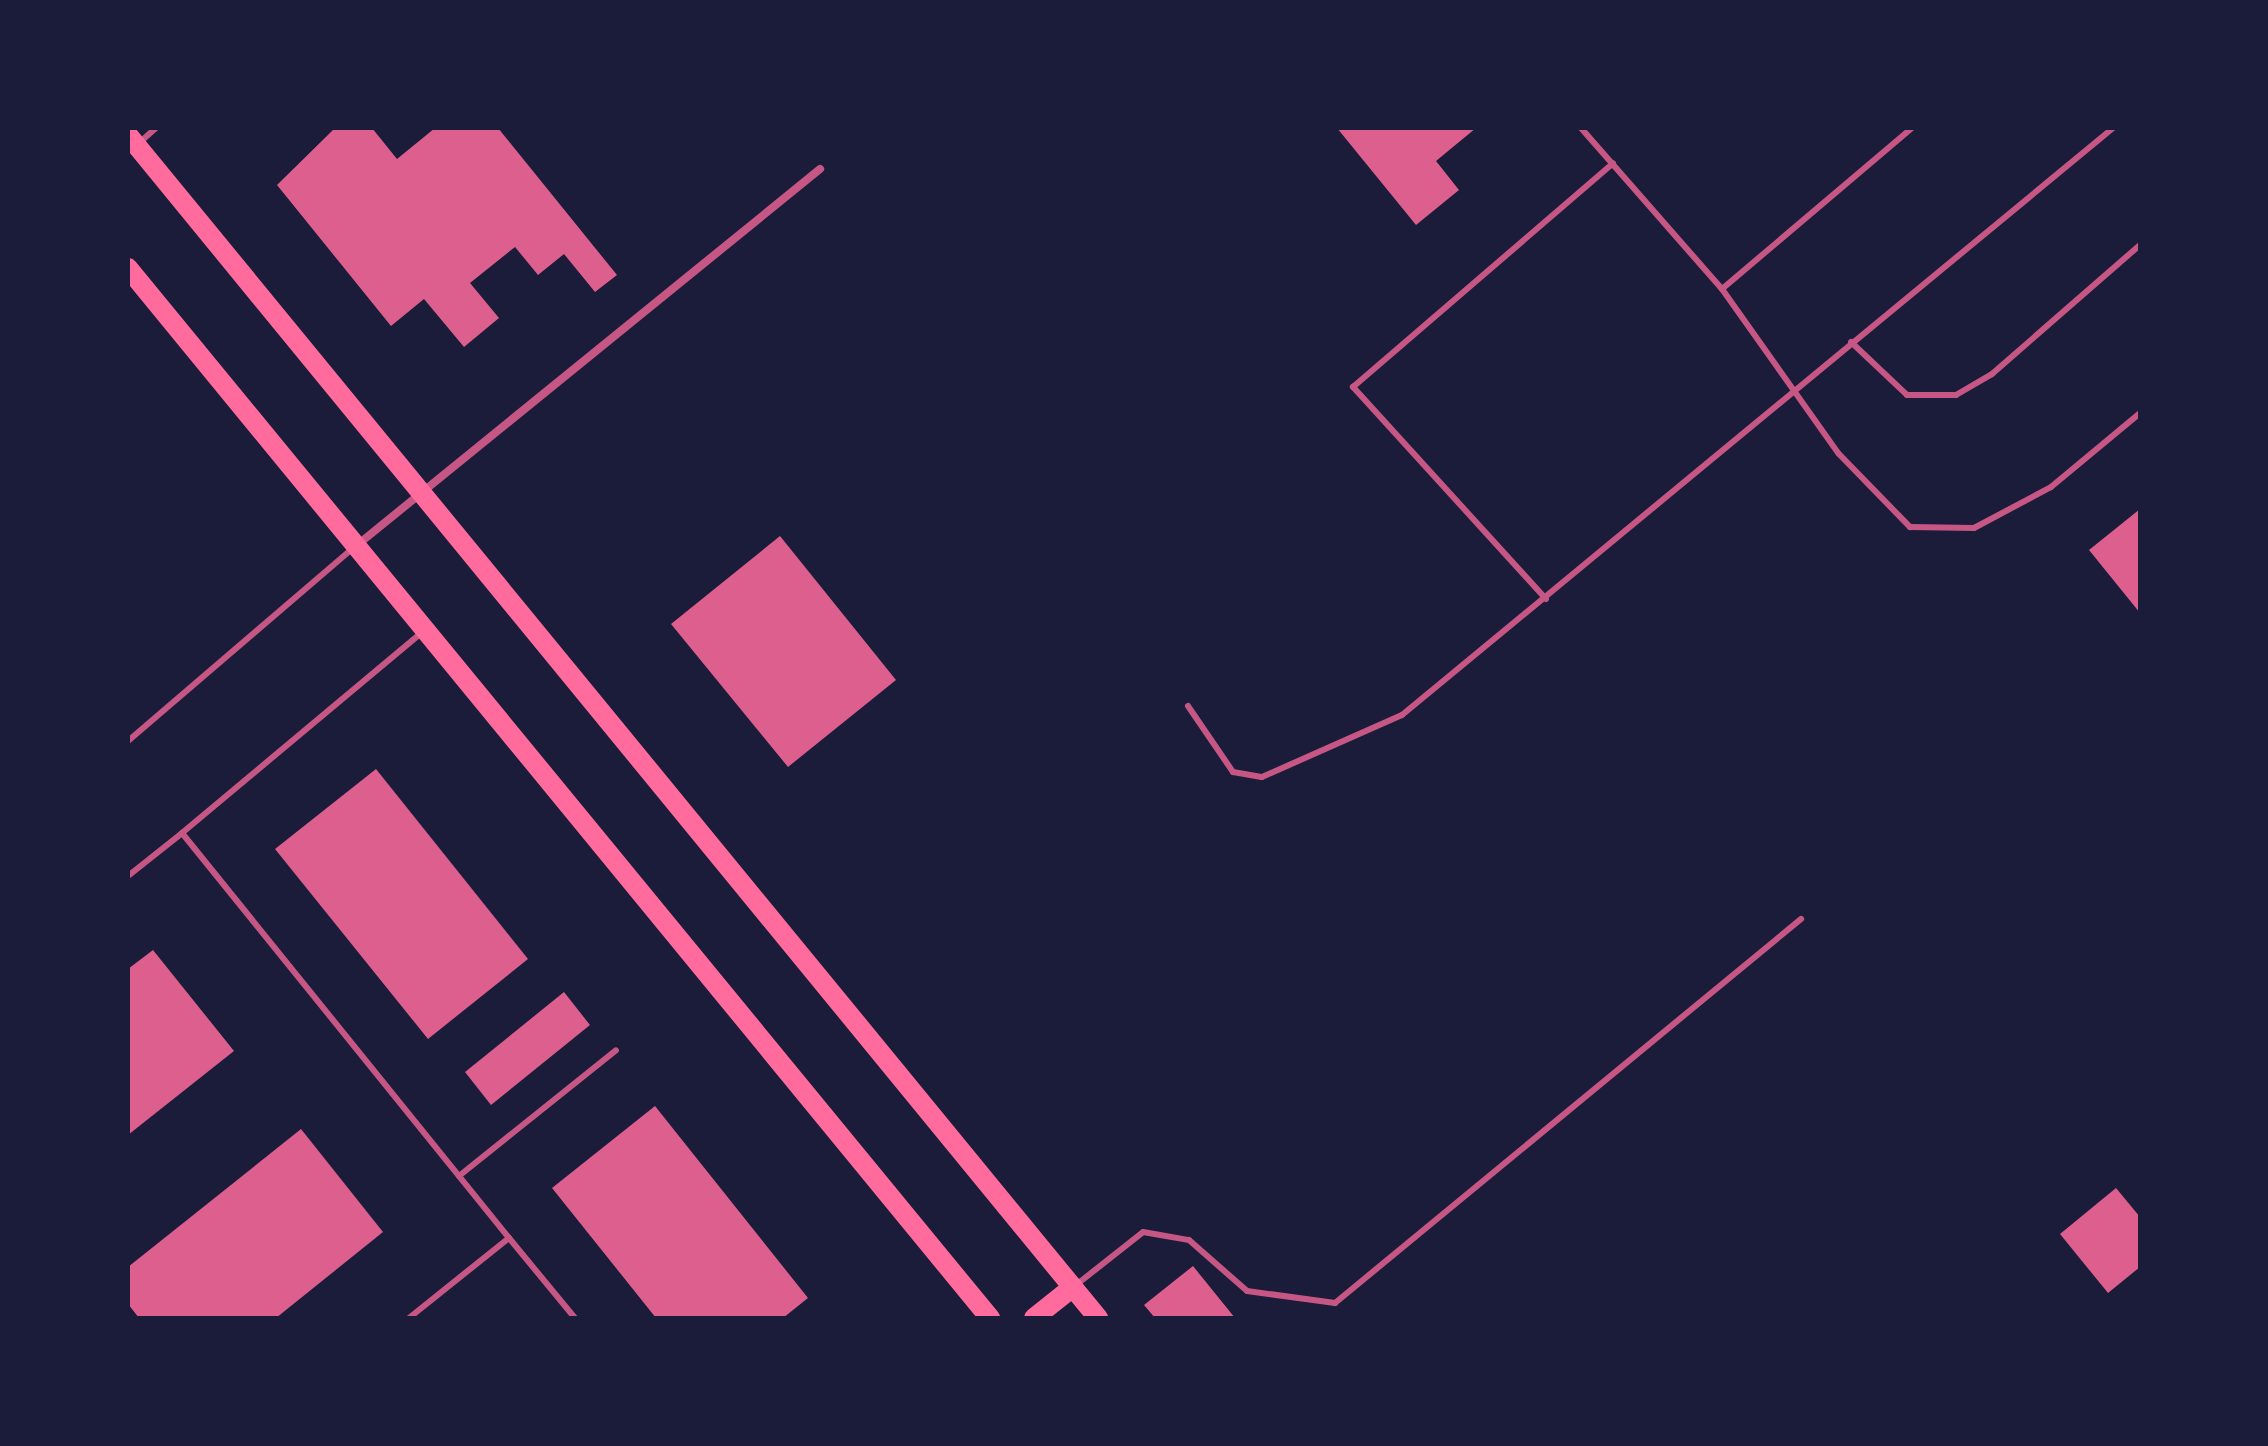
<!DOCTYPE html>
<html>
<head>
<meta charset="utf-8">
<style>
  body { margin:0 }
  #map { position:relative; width:2268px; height:1446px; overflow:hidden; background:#1b1b3a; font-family:Ubuntu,sans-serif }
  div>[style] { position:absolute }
  .building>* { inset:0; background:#dd5f8e }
  .service>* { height:6px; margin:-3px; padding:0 3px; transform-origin:3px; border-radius:3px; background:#c65784 }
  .minor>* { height:8px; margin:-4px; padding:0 4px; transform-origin:4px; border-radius:4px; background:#c65784 }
  .primary>* { height:20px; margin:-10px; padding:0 10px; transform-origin:10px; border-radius:10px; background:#ff6b9d }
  span { translate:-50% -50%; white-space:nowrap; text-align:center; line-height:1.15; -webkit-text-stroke:8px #1b1b3a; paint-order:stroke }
  .frame { position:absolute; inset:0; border:130px solid #1b1b3a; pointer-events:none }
</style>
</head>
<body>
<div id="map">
  <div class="building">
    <i style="clip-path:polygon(335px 128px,372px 128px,397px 159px,435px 128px,498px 128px,617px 275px,595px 292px,564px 254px,538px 275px,515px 247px,470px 283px,499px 318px,464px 347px,424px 299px,391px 326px,277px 185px)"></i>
    <i style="clip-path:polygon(1337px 128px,1476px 128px,1436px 161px,1459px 190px,1416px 225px)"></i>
    <i style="clip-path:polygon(2140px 509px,2140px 613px,2089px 550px)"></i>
    <i style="clip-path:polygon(780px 536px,896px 680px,788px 767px,671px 624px)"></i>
    <i style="clip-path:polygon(376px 769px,528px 959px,428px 1039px,275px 849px)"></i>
    <i style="clip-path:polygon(153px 950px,234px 1051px,128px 1135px,128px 969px)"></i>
    <i style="clip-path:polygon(564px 992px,590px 1025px,491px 1105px,465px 1072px)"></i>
    <i style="clip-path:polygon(655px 1106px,808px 1298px,783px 1318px,656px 1318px,552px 1188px)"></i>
    <i style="clip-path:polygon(301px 1129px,383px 1232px,276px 1318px,139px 1318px,128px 1304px,128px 1267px)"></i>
    <i style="clip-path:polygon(2116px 1188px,2140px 1217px,2140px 1267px,2108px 1293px,2060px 1234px)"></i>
    <i style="clip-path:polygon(1193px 1266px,1235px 1318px,1155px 1318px,1144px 1305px)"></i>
  </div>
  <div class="service">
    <i style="left:1581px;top:128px;width:214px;rotate:48.8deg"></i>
    <i style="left:1722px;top:289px;width:202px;rotate:54.7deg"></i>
    <i style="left:1839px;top:454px;width:102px;rotate:45.8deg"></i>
    <i style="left:1910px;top:527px;width:64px;rotate:0.9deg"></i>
    <i style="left:1974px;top:528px;width:87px;rotate:-28deg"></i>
    <i style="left:2051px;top:487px;width:116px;rotate:-39.7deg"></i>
    <i style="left:138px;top:144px;width:24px;rotate:-42deg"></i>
    <i style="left:1722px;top:289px;width:249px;rotate:-40.3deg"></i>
    <i style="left:1851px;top:342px;width:77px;rotate:43.4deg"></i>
    <i style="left:1907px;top:395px;width:49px"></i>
    <i style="left:1956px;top:395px;width:42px;rotate:-30.3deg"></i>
    <i style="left:1992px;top:374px;width:196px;rotate:-41.1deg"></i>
    <i style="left:1546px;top:599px;width:287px;rotate:-132.3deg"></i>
    <i style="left:1353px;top:387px;width:343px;rotate:-40.7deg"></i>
    <i style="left:1188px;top:706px;width:80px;rotate:55.7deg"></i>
    <i style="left:1233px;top:772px;width:29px;rotate:10deg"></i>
    <i style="left:1262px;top:777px;width:153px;rotate:-23.9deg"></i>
    <i style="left:1402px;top:715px;width:922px;rotate:-39.54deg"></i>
    <i style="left:128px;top:741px;width:295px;rotate:-40.6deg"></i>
    <i style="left:182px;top:833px;width:312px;rotate:-39.9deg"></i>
    <i style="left:128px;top:876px;width:69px;rotate:-38.5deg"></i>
    <i style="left:182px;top:833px;width:521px;rotate:51.08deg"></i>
    <i style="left:459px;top:1176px;width:201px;rotate:-38.7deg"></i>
    <i style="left:1076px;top:1285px;width:85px;rotate:-38.3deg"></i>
    <i style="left:1143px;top:1232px;width:47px;rotate:9.9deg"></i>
    <i style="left:1189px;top:1240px;width:77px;rotate:41.3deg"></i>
    <i style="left:1247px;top:1291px;width:89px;rotate:7.8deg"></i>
    <i style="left:1335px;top:1303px;width:604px;rotate:-39.49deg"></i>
    <i style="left:409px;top:1318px;width:128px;rotate:-38.7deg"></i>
    <i style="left:509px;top:1238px;width:104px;rotate:50.5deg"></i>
  </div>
  <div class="minor">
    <i style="left:356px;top:546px;width:598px;rotate:-39.09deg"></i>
  </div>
  <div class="primary">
    <i style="left:128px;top:135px;width:1530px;rotate:50.65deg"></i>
    <i style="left:128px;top:268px;width:1359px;rotate:50.62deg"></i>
    <i style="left:1034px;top:1318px;width:50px;rotate:-38.5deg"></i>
  </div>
  <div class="frame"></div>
</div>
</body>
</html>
